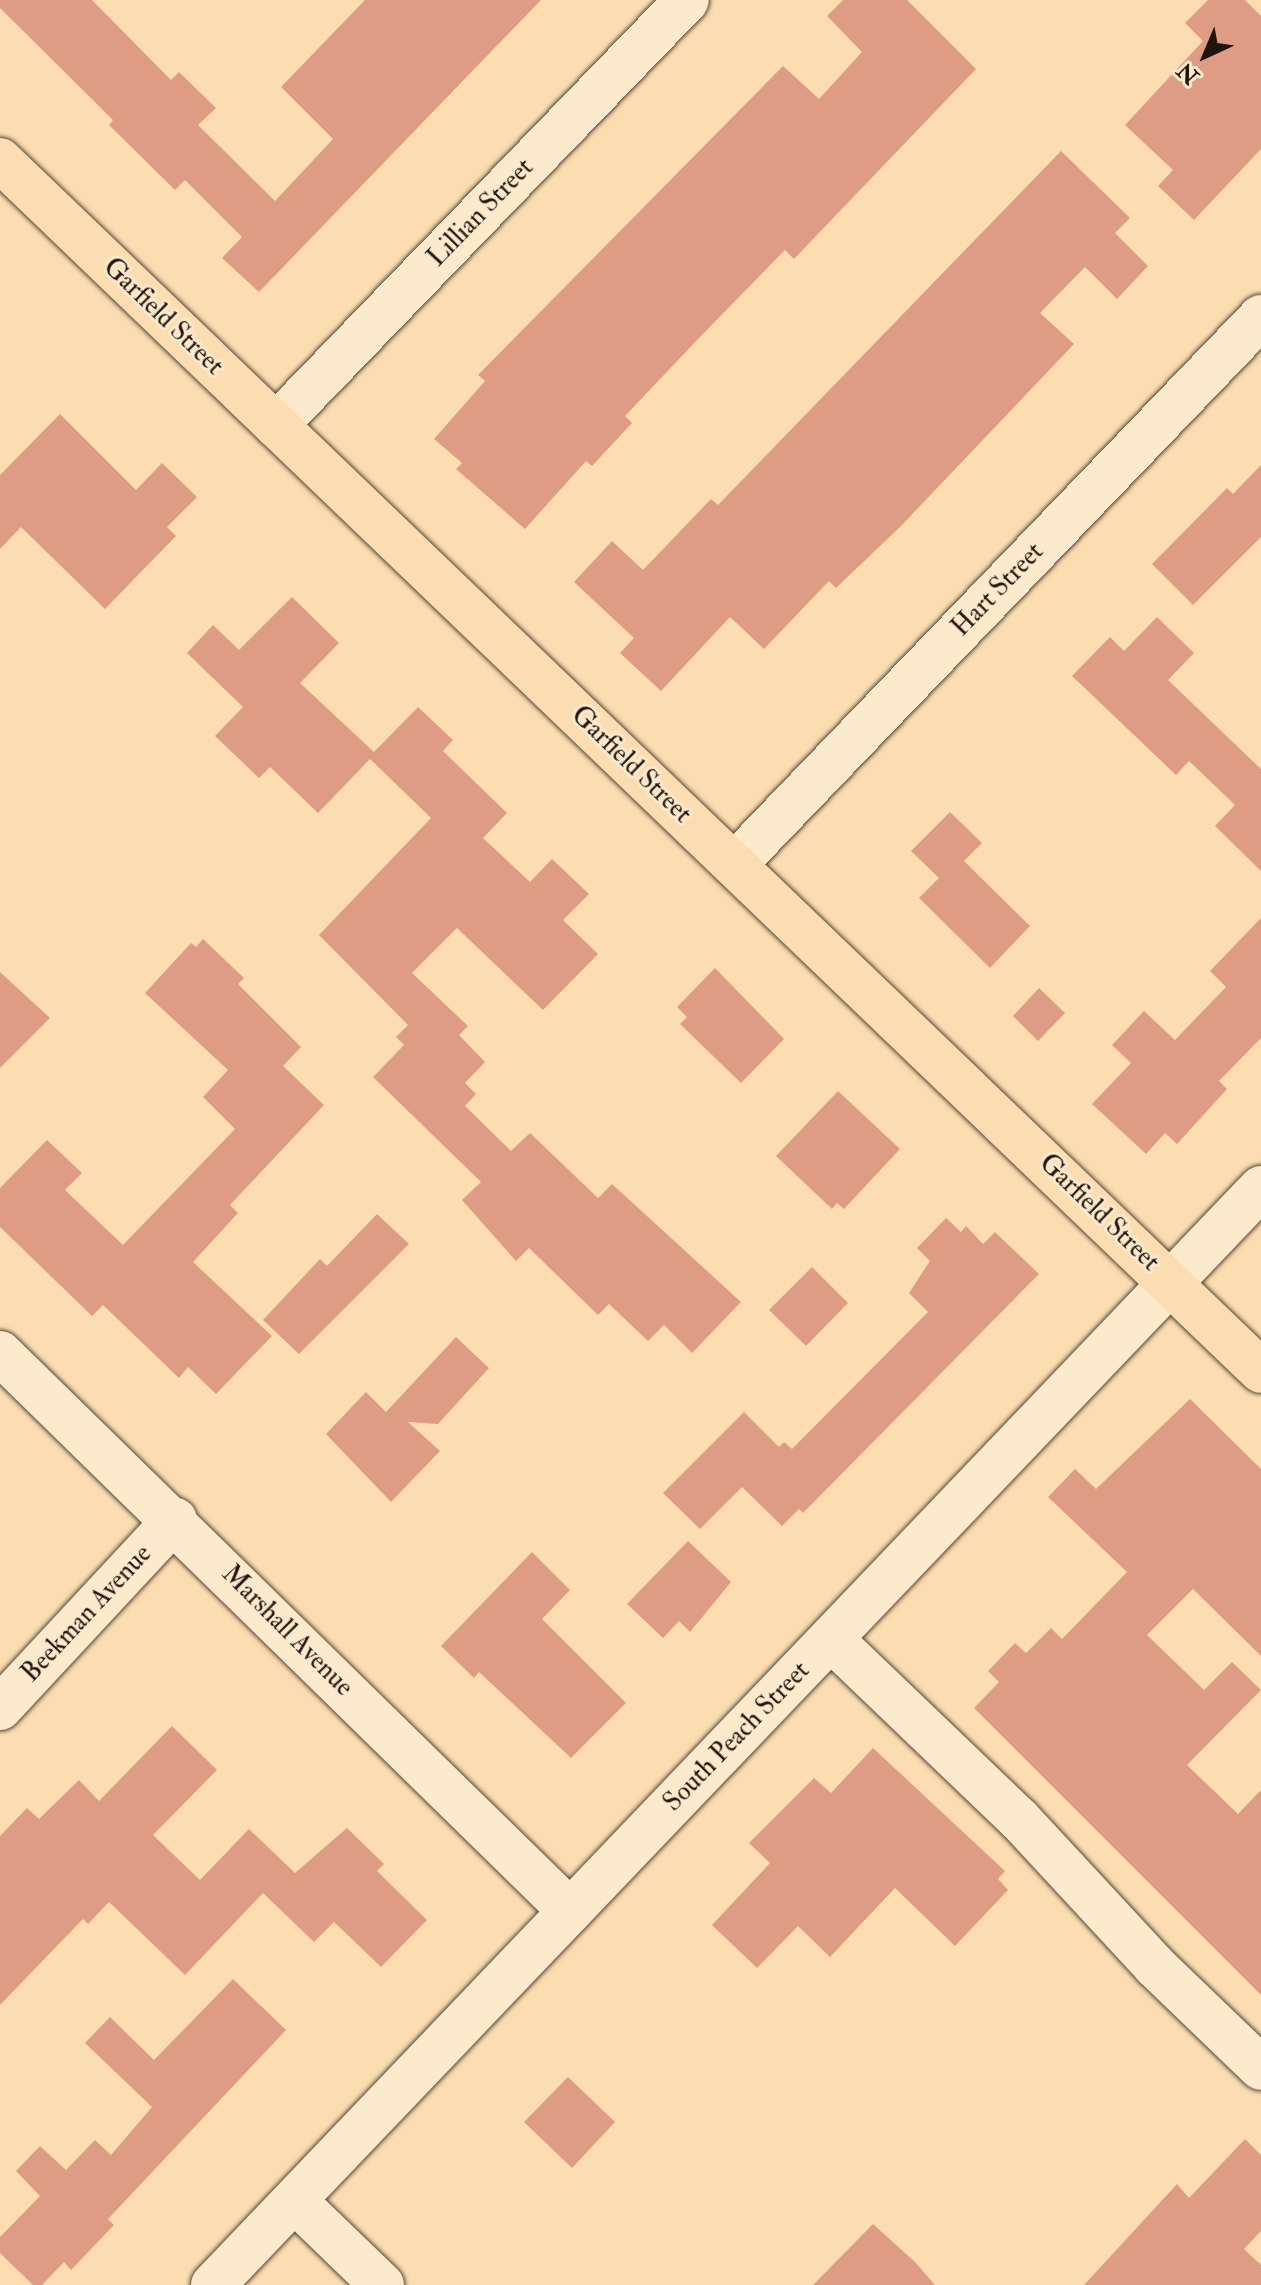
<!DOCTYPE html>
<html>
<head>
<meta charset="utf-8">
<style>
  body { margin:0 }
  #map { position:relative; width:1261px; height:2285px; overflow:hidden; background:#fcddb1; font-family:"IM FELL Double Pica",serif }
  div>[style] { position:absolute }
  .building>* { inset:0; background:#de9c84 }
  .roads { filter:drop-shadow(0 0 2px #574637) drop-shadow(0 0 2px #574637) }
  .minor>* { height:44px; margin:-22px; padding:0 22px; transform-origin:22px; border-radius:22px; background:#fde9cc }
  .major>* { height:44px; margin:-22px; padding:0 22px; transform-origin:22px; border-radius:22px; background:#fcddb1 }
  span { translate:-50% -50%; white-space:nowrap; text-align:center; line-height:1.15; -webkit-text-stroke:6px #fde9cc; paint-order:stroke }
  .street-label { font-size:26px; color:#20140e }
  .north { position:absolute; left:1165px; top:16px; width:80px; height:80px; -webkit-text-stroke:6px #fde9cc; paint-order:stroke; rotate:224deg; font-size:22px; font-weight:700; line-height:32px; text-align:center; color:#20140e }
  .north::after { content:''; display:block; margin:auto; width:28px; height:36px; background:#20140e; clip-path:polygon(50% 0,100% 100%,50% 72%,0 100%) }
</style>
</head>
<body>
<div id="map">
  <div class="building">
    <i style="clip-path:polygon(0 0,92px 0,171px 80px,179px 72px,216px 108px,198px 125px,275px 201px,333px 139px,281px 87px,365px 0,541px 0,259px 292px,222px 258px,242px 237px,185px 180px,175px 190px,109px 125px,113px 120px,0 8px)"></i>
    <i style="clip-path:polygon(843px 0,907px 0,976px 69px,794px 259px,785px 250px,699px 338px,625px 416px,632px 423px,592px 466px,586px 461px,525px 529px,456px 469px,462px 463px,434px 439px,485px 381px,478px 375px,783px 66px,819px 99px,862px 52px,827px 16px)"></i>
    <i style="clip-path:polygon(1208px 0,1245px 0,1261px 16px,1261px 149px,1194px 220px,1158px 186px,1173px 170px,1125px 125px,1203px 41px,1185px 23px)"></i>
    <i style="clip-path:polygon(1061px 151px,1130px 218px,1115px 233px,1148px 266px,1117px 299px,1085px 267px,1040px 313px,1074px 344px,900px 527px,836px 588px,829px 581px,764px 649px,730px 617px,661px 691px,620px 653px,634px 638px,574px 582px,612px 541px,643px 570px,711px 499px,718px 505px)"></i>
    <i style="clip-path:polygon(60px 414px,136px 490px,162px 463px,197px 497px,167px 527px,176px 536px,105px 609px,21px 527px,0 549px,0 475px)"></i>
    <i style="clip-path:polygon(1261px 465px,1261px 537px,1193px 605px,1152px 564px,1227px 488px,1233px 494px)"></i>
    <i style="clip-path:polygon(292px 597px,339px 643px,300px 683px,374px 752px,418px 707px,453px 740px,443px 751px,507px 813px,483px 838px,530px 882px,552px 859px,589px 894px,563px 920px,598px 954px,543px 1010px,457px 928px,412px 973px,468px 1026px,459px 1035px,485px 1062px,465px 1083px,476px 1094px,465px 1106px,511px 1151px,530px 1133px,598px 1198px,612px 1184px,741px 1302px,692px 1353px,664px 1325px,648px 1341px,609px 1304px,598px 1315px,529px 1248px,516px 1261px,462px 1200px,481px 1182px,373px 1077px,404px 1045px,396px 1037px,408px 1025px,319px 935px,431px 818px,370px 759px,318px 813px,270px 767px,259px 778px,215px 736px,243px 707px,187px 653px,213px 625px,239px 650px)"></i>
    <i style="clip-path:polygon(1157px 617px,1194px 653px,1168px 680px,1261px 769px,1261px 871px,1215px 826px,1235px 805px,1189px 761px,1176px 775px,1072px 676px,1110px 637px,1124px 651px)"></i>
    <i style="clip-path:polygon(950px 812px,982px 843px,964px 861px,1030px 926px,990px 968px,919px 898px,939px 878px,911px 851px)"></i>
    <i style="clip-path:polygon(1261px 918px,1261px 1038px,1219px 1081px,1227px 1089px,1177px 1144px,1165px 1133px,1146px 1154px,1092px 1104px,1131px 1063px,1112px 1045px,1144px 1011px,1175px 1040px,1226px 987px,1210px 971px)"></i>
    <i style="clip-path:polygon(203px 939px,244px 978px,238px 984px,301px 1047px,283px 1066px,324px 1105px,230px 1205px,238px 1213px,193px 1262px,272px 1336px,216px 1394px,188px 1367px,179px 1378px,103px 1305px,92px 1316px,0 1227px,0 1188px,47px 1140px,82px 1173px,65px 1190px,123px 1245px,235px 1129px,203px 1097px,228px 1070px,145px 993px,191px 943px,196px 947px)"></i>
    <i style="clip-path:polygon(715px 968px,784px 1039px,741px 1083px,680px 1024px,687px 1017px,677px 1007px)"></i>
    <i style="clip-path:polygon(0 972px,50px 1018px,0 1068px)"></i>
    <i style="clip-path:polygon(1039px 988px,1065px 1013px,1038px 1041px,1013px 1016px)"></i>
    <i style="clip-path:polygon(838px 1091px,900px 1149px,844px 1209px,837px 1203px,832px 1209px,776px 1156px)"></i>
    <i style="clip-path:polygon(377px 1214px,409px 1244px,299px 1354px,263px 1320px,320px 1259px,327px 1266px)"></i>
    <i style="clip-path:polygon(946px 1218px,961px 1232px,966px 1226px,983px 1244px,995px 1232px,1039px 1274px,803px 1513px,799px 1509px,782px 1526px,742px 1487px,700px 1529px,663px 1493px,744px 1412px,779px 1447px,784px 1442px,792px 1449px,928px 1312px,909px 1293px,930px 1261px,917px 1248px)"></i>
    <i style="clip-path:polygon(812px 1267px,848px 1303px,806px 1346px,769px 1310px)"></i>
    <i style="clip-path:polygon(456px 1337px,489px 1368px,438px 1424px,408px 1422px,440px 1451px,391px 1502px,326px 1434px,366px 1392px,386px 1412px)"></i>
    <i style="clip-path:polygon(1190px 1399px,1261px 1469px,1261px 1656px,1193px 1589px,1147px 1635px,1204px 1690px,1232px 1662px,1261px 1690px,1187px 1765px,1238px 1814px,1261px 1790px,1261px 1995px,974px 1708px,999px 1682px,988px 1671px,1015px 1643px,1026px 1653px,1051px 1628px,1062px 1639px,1127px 1572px,1048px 1497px,1075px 1469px,1096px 1489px)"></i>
    <i style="clip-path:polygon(688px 1541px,731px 1582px,690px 1632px,679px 1621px,663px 1638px,627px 1604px)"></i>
    <i style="clip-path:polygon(532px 1552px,570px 1590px,542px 1619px,626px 1703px,571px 1758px,479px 1672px,474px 1678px,441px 1646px)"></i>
    <i style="clip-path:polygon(172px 1726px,217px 1770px,153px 1835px,200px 1880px,249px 1829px,295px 1873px,347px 1828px,384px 1864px,377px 1871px,427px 1920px,381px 1967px,334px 1922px,314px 1942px,263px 1893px,185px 1975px,109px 1902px,88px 1924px,83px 1919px,0 2005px,0 1836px,27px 1808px,39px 1819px,79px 1780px,99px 1801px)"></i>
    <i style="clip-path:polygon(873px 1748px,1005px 1871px,998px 1879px,1008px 1890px,955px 1946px,895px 1888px,830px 1957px,798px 1926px,757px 1968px,712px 1925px,770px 1863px,749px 1843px,814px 1778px,831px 1793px)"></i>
    <i style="clip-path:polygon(233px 1979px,286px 2030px,108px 2219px,114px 2225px,71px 2270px,64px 2262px,42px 2285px,33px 2285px,0 2253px,0 2237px,40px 2196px,16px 2171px,40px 2146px,66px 2170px,95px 2140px,111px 2155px,152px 2107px,85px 2043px,110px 2017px,154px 2060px)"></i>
    <i style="clip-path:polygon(568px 2077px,615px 2122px,572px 2168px,524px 2122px)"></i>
    <i style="clip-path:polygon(1245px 2139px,1261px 2155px,1261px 2231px,1244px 2249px,1261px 2265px,1261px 2285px,1084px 2285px,1177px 2184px,1189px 2198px)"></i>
    <i style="clip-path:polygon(873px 2224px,915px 2262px,935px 2285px,813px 2285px)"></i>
  </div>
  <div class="roads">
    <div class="minor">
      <i style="left:276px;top:425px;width:591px;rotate:-45.96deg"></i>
      <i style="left:735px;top:864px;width:759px;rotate:-46.12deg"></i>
      <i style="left:0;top:1353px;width:798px;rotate:44.39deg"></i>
      <i style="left:831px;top:1639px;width:260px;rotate:43.8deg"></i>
      <i style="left:1019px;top:1819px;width:200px;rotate:47.2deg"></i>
      <i style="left:1155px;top:1966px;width:147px;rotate:43.9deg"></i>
      <i style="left:0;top:1708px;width:257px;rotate:-47.1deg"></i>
      <i style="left:295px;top:2201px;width:121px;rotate:44deg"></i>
      <i style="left:213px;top:2285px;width:1517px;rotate:-46.31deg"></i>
    </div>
    <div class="major">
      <i style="left:0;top:160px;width:1748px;rotate:43.84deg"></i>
    </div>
  </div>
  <div class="street-label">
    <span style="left:481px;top:213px;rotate:-46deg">Lillian Street</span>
    <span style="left:163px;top:317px;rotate:44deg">Garfield Street</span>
    <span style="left:998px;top:590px;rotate:-46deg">Hart Street</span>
    <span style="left:631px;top:765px;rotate:44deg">Garfield Street</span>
    <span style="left:1099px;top:1213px;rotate:44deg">Garfield Street</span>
    <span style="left:87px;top:1614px;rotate:-47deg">Beekman Avenue</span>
    <span style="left:287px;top:1631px;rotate:45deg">Marshall Avenue</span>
    <span style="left:737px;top:1737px;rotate:-46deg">South Peach Street</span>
  </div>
  <div class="north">N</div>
</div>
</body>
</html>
